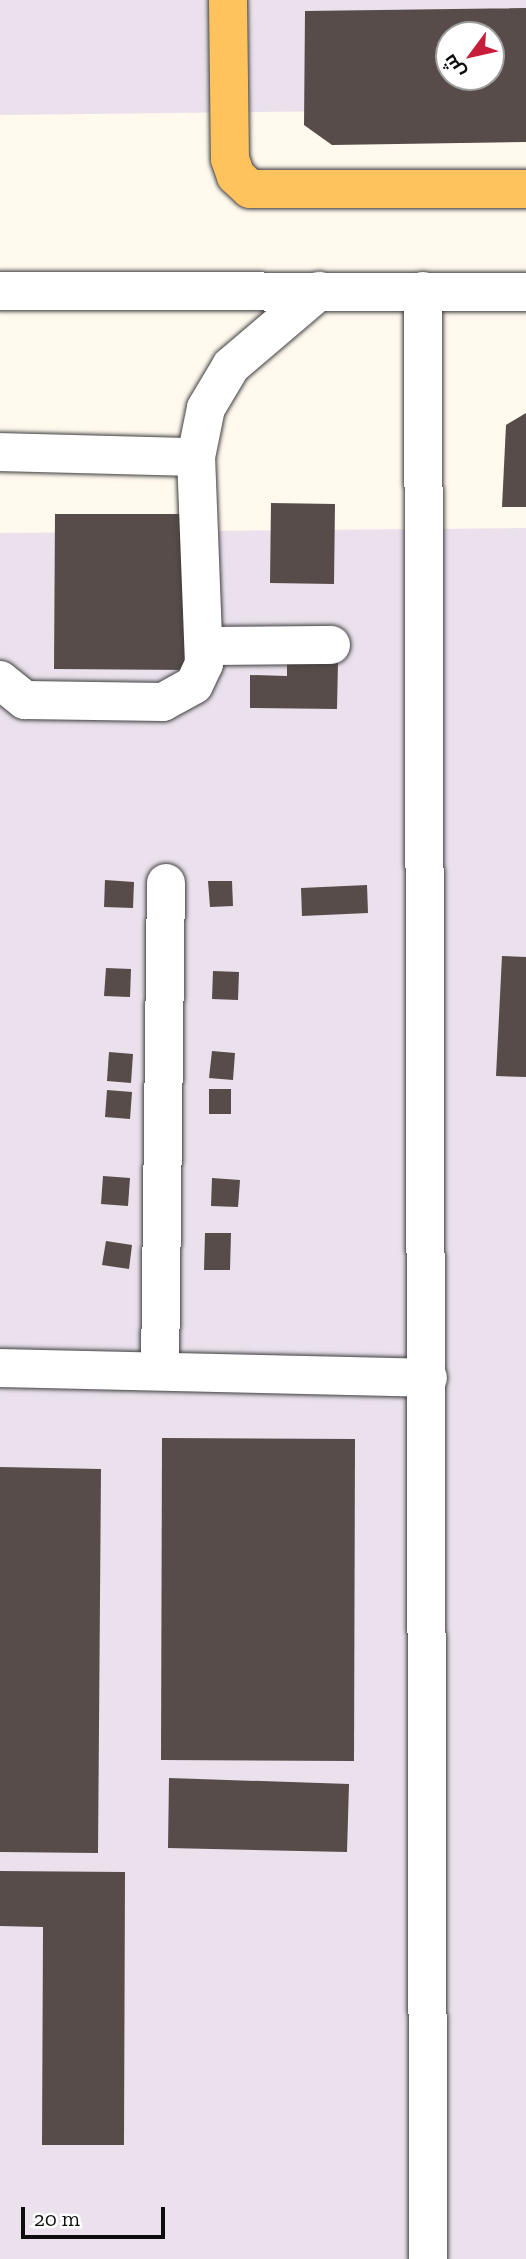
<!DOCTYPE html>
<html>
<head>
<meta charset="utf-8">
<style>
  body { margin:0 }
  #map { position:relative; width:526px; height:2259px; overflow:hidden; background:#fff9ee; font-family:"Zilla Slab",Cairo,serif }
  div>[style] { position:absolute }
  .industrial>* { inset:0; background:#eae1ed }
  .building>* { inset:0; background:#574c49 }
  .roads { filter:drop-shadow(0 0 2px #404040) drop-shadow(0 0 2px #404040) }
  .minor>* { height:38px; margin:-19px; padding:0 19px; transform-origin:19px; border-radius:19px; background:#fff }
  .major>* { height:38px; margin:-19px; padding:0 19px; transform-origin:19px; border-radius:19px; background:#ffc35e }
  span { translate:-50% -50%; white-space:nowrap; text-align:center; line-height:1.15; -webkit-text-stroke:7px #fff; paint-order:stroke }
  .north { position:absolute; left:435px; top:21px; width:70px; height:70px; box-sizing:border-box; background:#fff; border:2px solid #9e9e9e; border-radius:50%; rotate:237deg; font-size:19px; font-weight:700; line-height:28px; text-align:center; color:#0d0d0d }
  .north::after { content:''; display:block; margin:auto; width:24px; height:32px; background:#c61d3a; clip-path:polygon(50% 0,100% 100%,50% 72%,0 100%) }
  .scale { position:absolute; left:21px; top:2207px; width:144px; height:32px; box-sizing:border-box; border:4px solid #0d0d0d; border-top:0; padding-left:9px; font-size:21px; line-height:24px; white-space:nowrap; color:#0d0d0d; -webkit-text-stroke:5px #fff; paint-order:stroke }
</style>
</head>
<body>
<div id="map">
  <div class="industrial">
    <i style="clip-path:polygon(evenodd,0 0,526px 0,526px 109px,0 115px,0 0,449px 35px,491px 35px,491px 77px,449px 77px,449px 35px)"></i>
    <i style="clip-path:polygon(526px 528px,526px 2259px,0 2259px,0 533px)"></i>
  </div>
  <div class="building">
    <i style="clip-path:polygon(evenodd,526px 8px,526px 142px,332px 145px,304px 125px,305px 11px,526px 8px,449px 35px,491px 35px,491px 77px,449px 77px,449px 35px)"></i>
    <i style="clip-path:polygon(526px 413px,526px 507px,502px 507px,506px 425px)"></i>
    <i style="clip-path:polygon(271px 503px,335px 504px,334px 584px,270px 583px)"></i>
    <i style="clip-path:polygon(55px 514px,190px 514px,189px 670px,54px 669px)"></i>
    <i style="clip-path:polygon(287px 662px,338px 662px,337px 709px,250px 708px,250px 675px,287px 676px)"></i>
    <i style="clip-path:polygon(105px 880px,134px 882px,133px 908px,104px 907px)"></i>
    <i style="clip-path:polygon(208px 881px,232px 881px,233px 906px,210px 907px)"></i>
    <i style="clip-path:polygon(367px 885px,368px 913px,302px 916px,301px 888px)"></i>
    <i style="clip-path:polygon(502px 956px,526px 957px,526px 1077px,496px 1076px)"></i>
    <i style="clip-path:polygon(106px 968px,131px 969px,130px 997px,104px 996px)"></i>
    <i style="clip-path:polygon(213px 971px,239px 972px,238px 1000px,212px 999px)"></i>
    <i style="clip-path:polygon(212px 1051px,235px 1053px,233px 1080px,209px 1078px)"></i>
    <i style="clip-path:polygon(109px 1052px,133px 1054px,131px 1083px,107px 1081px)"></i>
    <i style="clip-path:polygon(209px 1089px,231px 1089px,231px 1114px,209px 1114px)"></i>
    <i style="clip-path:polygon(107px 1090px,132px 1092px,130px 1119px,105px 1117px)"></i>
    <i style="clip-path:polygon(103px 1176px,130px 1178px,128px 1206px,101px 1204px)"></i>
    <i style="clip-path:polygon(212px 1178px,240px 1180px,238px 1207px,211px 1206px)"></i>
    <i style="clip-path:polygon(205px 1233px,231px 1233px,230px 1270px,204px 1270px)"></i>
    <i style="clip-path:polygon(106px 1241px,132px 1245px,129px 1269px,102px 1265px)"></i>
    <i style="clip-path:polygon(162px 1438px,355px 1439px,354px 1761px,161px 1760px)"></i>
    <i style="clip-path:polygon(0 1467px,101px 1469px,98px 1853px,0 1852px)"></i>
    <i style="clip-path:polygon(169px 1778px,349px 1784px,347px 1852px,168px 1848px)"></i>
    <i style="clip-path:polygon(0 1871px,125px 1872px,124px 2145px,42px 2145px,43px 1927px,0 1926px)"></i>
  </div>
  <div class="roads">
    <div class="minor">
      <i style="left:0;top:291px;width:526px;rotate:0.11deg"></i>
      <i style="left:423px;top:291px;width:1968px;rotate:89.85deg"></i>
      <i style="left:0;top:452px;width:196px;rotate:1.5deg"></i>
      <i style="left:204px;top:646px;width:127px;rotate:-0.5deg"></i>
      <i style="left:0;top:680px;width:32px;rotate:39deg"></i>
      <i style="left:25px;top:700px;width:138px;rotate:0.8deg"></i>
      <i style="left:163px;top:702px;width:35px;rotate:-29deg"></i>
      <i style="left:194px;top:685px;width:23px;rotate:-65deg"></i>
      <i style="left:204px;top:664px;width:207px;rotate:-92.2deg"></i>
      <i style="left:196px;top:457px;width:50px;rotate:-78.5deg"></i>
      <i style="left:206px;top:408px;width:49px;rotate:-59.2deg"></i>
      <i style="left:231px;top:366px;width:116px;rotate:-40.4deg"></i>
      <i style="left:0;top:1368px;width:428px;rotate:1.3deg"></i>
      <i style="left:160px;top:1371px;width:488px;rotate:-89.3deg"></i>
    </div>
    <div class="major">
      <i style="left:228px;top:0;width:159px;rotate:89.3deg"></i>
      <i style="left:230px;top:159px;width:18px;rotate:71deg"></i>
      <i style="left:236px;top:176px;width:19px;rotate:43deg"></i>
      <i style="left:250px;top:189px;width:276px"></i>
    </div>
  </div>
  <div class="north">ش</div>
  <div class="scale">20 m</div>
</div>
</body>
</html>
